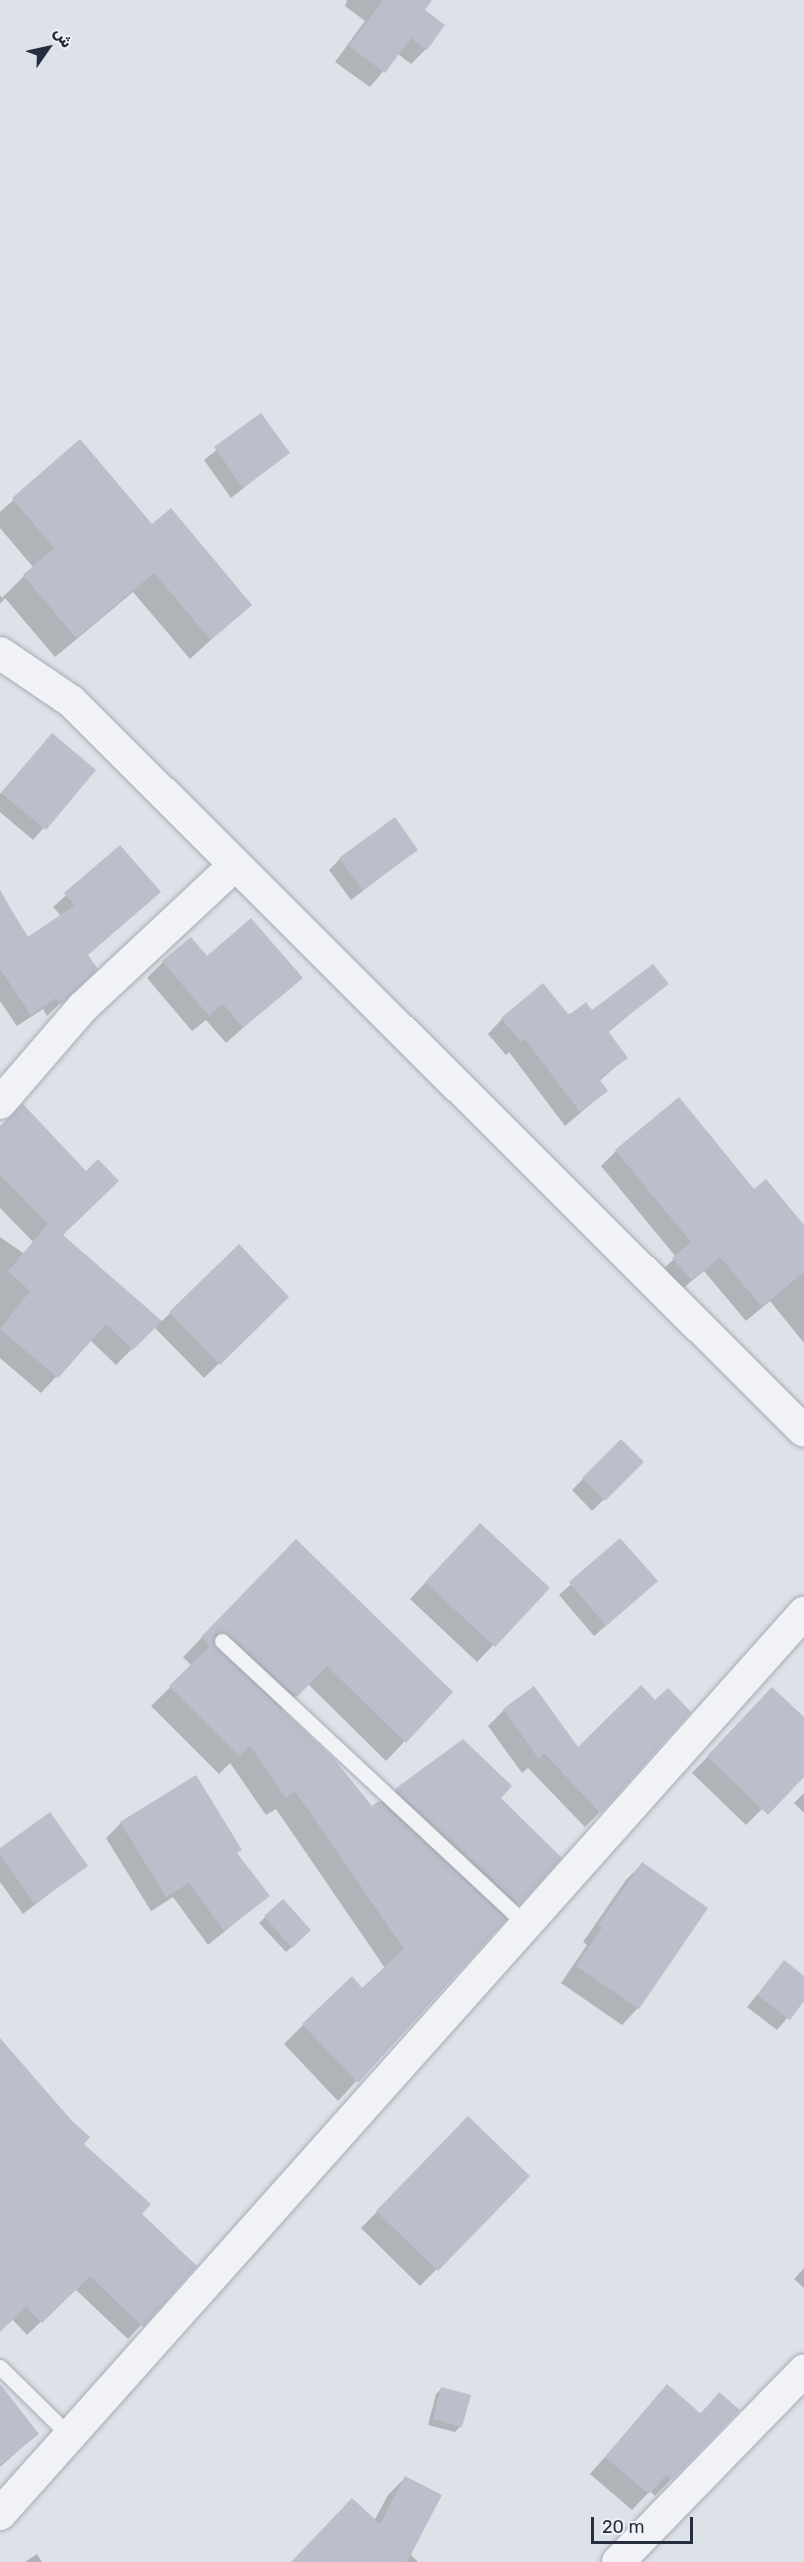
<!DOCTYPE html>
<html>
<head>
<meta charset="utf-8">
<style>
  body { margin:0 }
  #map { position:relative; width:804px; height:2562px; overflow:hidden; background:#dde1e8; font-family:Rubik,Cairo,sans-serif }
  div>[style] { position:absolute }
  .shadow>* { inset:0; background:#0003 }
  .building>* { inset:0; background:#babfcb }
  .roads { filter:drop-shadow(0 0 2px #a6abb5) drop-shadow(0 0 2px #a6abb5) }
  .lane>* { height:15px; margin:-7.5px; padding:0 7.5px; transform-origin:7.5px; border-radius:7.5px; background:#f0f2f6 }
  .street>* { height:32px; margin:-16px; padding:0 16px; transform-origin:16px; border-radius:16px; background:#f0f2f6 }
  span { translate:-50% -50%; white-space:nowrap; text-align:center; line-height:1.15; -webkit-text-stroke:4.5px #edf0f5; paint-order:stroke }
  .north { position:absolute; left:18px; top:18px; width:60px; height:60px; -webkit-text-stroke:4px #edf0f5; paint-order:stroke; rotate:56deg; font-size:16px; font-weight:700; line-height:24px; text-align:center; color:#262d3f }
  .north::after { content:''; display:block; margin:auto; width:21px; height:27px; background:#262d3f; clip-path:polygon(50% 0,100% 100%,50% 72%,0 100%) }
  .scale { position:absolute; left:591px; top:2517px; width:102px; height:27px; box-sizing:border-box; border:3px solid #262d3f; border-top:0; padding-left:8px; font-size:18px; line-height:21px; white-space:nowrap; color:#262d3f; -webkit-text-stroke:4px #edf0f5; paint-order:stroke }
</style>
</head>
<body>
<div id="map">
  <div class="shadow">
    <i style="clip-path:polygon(430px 0,423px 10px,426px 49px,411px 64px,398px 54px,370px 87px,335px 62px,365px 21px,345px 6px,347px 0)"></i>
    <i style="clip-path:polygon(260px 415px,288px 453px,231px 498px,204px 460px)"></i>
    <i style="clip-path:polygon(80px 441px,152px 526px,250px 604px,190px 659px,133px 592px,55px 657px,5px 598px,0 604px,0 595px,2px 598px,33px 567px,0 528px,0 512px)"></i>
    <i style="clip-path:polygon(52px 735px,94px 770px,33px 840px,0 812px,0 794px)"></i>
    <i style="clip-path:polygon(120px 847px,87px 956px,96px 968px,47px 1016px,43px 1009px,17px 1026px,0 1001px,0 890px,27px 939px,61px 916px,53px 907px)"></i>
    <i style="clip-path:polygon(416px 850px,351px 900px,329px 870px,340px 859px)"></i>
    <i style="clip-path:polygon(207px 958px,300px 977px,226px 1043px,206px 1020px,192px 1031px,147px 978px,163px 962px)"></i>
    <i style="clip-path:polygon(667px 984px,607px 1033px,626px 1058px,599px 1081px,606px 1091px,565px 1126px,509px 1052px,506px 1055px,488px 1034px,502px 1019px,592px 1012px)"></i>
    <i style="clip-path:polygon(0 1128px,86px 1173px,43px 1252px,0 1208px)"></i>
    <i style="clip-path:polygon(616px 1151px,754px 1191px,804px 1227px,804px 1343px,770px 1301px,746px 1321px,704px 1271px,676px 1294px,658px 1274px,676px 1257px,601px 1166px)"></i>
    <i style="clip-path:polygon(0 1237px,111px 1314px,129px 1294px,161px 1322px,239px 1246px,287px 1297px,204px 1378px,154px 1327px,116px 1365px,90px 1340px,41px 1393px,0 1358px)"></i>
    <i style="clip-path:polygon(621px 1441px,642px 1462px,592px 1511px,572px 1490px)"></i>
    <i style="clip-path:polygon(620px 1540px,645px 1592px,594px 1636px,559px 1595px)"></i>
    <i style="clip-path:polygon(464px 1541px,548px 1588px,477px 1662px,410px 1599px)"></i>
    <i style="clip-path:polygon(278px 1560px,451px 1692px,386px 1761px,308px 1684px,281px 1711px,372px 1808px,463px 1741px,499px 1798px,559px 1858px,338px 2101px,284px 2044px,303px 2025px,362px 1990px,385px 1968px,276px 1809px,266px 1815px,230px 1763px,219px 1774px,151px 1706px,192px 1666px,183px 1657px)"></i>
    <i style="clip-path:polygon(756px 1706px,804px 1720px,804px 1741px,762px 1809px,746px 1825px,692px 1773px)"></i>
    <i style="clip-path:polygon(504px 1710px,600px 1812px,585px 1827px,528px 1768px,522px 1773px,488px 1726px)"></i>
    <i style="clip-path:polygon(195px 1777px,240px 1850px,236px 1854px,268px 1896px,208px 1945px,173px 1897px,151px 1911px,106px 1838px,121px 1823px)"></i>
    <i style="clip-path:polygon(804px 1793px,804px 1813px,794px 1803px)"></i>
    <i style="clip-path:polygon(0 1849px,86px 1865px,23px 1914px,0 1882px)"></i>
    <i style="clip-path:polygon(642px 1864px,706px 1909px,638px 2008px,622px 2025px,561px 1983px,587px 1945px,583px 1942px,626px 1880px)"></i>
    <i style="clip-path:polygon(282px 1901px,309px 1930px,286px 1952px,259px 1923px)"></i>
    <i style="clip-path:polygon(784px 1962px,804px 1978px,804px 1998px,777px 2030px,747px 2007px)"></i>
    <i style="clip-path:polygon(0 2040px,140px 2214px,195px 2267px,128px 2339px,75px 2289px,27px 2335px,12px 2319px,0 2331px)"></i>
    <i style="clip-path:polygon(468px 2119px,528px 2176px,420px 2286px,361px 2228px)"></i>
    <i style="clip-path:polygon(804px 2268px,804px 2288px,794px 2279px)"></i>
    <i style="clip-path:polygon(0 2386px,37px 2434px,0 2467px)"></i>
    <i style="clip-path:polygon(667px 2386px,699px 2415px,719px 2394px,738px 2411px,655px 2496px,650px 2491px,632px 2510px,590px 2474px)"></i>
    <i style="clip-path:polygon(442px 2388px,461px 2426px,455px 2432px,428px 2425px,436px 2394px)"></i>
    <i style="clip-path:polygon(405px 2478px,410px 2554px,418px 2562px,292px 2562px,374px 2521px,388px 2495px)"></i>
    <i style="clip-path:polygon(37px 2554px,42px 2562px,25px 2562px)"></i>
  </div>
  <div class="building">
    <i style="clip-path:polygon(383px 0,432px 0,425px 10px,445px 25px,427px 50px,411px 38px,385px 73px,349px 46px)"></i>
    <i style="clip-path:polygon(261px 413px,290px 453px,243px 488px,214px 447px)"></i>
    <i style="clip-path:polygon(80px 439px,152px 524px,171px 508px,252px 605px,211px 640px,154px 573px,76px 638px,23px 575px,54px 548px,12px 498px)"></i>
    <i style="clip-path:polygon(52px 733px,96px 770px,46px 830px,1px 793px)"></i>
    <i style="clip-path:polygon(395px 817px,418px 850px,363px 890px,339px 858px)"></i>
    <i style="clip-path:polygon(120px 845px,161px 892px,88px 955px,98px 969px,61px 1005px,56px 998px,31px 1015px,0 969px,0 891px,28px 937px,75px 905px,64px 893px)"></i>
    <i style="clip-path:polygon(251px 918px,303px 978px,243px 1028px,223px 1004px,209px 1016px,162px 961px,191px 937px,207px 956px)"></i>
    <i style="clip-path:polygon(653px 964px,669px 984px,608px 1031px,628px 1058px,599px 1079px,608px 1091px,580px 1112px,525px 1039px,521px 1042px,501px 1018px,543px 983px,569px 1015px,586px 1002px,592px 1010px)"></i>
    <i style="clip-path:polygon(679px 1097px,754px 1189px,766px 1179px,804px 1225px,804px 1272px,762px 1307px,720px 1257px,692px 1280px,672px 1258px,691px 1242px,615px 1150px)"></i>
    <i style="clip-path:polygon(23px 1104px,86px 1171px,98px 1159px,119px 1181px,63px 1235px,162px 1321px,133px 1350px,106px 1324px,58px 1378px,0 1329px,30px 1291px,8px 1271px,48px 1224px,0 1175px,0 1126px)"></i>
    <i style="clip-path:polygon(239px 1244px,289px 1297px,220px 1365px,169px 1312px)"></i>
    <i style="clip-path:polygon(621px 1439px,644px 1462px,605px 1501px,582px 1478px)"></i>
    <i style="clip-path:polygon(480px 1523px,550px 1588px,495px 1647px,425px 1582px)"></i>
    <i style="clip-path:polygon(620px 1538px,658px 1581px,606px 1626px,569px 1582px)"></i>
    <i style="clip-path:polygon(296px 1539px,453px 1692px,406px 1743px,327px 1666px,297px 1697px,228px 1634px,215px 1634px,213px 1644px,334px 1759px,372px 1806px,379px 1801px,507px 1919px,358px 2083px,302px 2024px,352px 1976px,362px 1988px,404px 1949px,295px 1791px,286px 1798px,250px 1746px,239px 1756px,169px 1686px,210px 1646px,201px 1637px)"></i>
    <i style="clip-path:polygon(641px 1685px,655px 1700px,668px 1688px,691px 1712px,601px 1813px,544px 1753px,539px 1759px,503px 1709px,534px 1686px,578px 1747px)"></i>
    <i style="clip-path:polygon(772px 1687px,804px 1717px,804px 1777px,768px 1815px,707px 1756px)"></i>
    <i style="clip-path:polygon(463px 1739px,512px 1786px,501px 1798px,562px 1858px,520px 1905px,395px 1789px)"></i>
    <i style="clip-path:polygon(196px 1775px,242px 1850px,237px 1853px,270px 1896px,224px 1931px,189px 1883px,166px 1897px,120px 1822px)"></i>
    <i style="clip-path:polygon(50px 1812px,88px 1866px,35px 1904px,0 1855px,0 1848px)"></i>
    <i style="clip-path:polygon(642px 1862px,708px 1908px,639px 2009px,576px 1966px,602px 1928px,598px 1925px)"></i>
    <i style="clip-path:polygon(283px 1899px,311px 1930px,292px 1948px,264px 1916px)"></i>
    <i style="clip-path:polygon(784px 1960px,804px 1976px,804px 2001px,790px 2020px,757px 1995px)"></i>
    <i style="clip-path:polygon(0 2038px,72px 2121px,90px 2137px,84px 2144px,151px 2204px,142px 2214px,197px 2266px,143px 2327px,90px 2276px,42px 2323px,26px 2307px,0 2332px)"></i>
    <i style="clip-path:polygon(468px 2116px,530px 2176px,438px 2271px,376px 2211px)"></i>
    <i style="clip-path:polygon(0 2384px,39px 2434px,0 2465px)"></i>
    <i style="clip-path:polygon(667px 2384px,701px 2414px,719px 2392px,740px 2410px,672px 2480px,666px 2475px,649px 2494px,605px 2457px)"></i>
    <i style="clip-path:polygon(441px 2387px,471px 2395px,462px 2427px,433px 2419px)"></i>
    <i style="clip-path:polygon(405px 2476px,442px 2495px,407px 2562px,291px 2562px,352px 2498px,380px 2524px)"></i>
  </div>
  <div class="roads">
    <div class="lane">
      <i style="left:222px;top:1641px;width:418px;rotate:43deg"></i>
      <i style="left:0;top:2367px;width:98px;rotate:44.6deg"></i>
    </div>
    <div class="street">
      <i style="left:0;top:653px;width:86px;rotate:34.1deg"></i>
      <i style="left:71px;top:701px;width:1034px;rotate:44.88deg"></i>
      <i style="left:0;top:1103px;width:127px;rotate:-49.2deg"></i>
      <i style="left:83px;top:1007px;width:208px;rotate:-43.1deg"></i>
      <i style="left:0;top:2514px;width:1208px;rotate:-48.26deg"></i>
      <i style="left:618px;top:2562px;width:267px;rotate:-45.8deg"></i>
    </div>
  </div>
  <div class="north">ش</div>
  <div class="scale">20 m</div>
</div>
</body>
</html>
